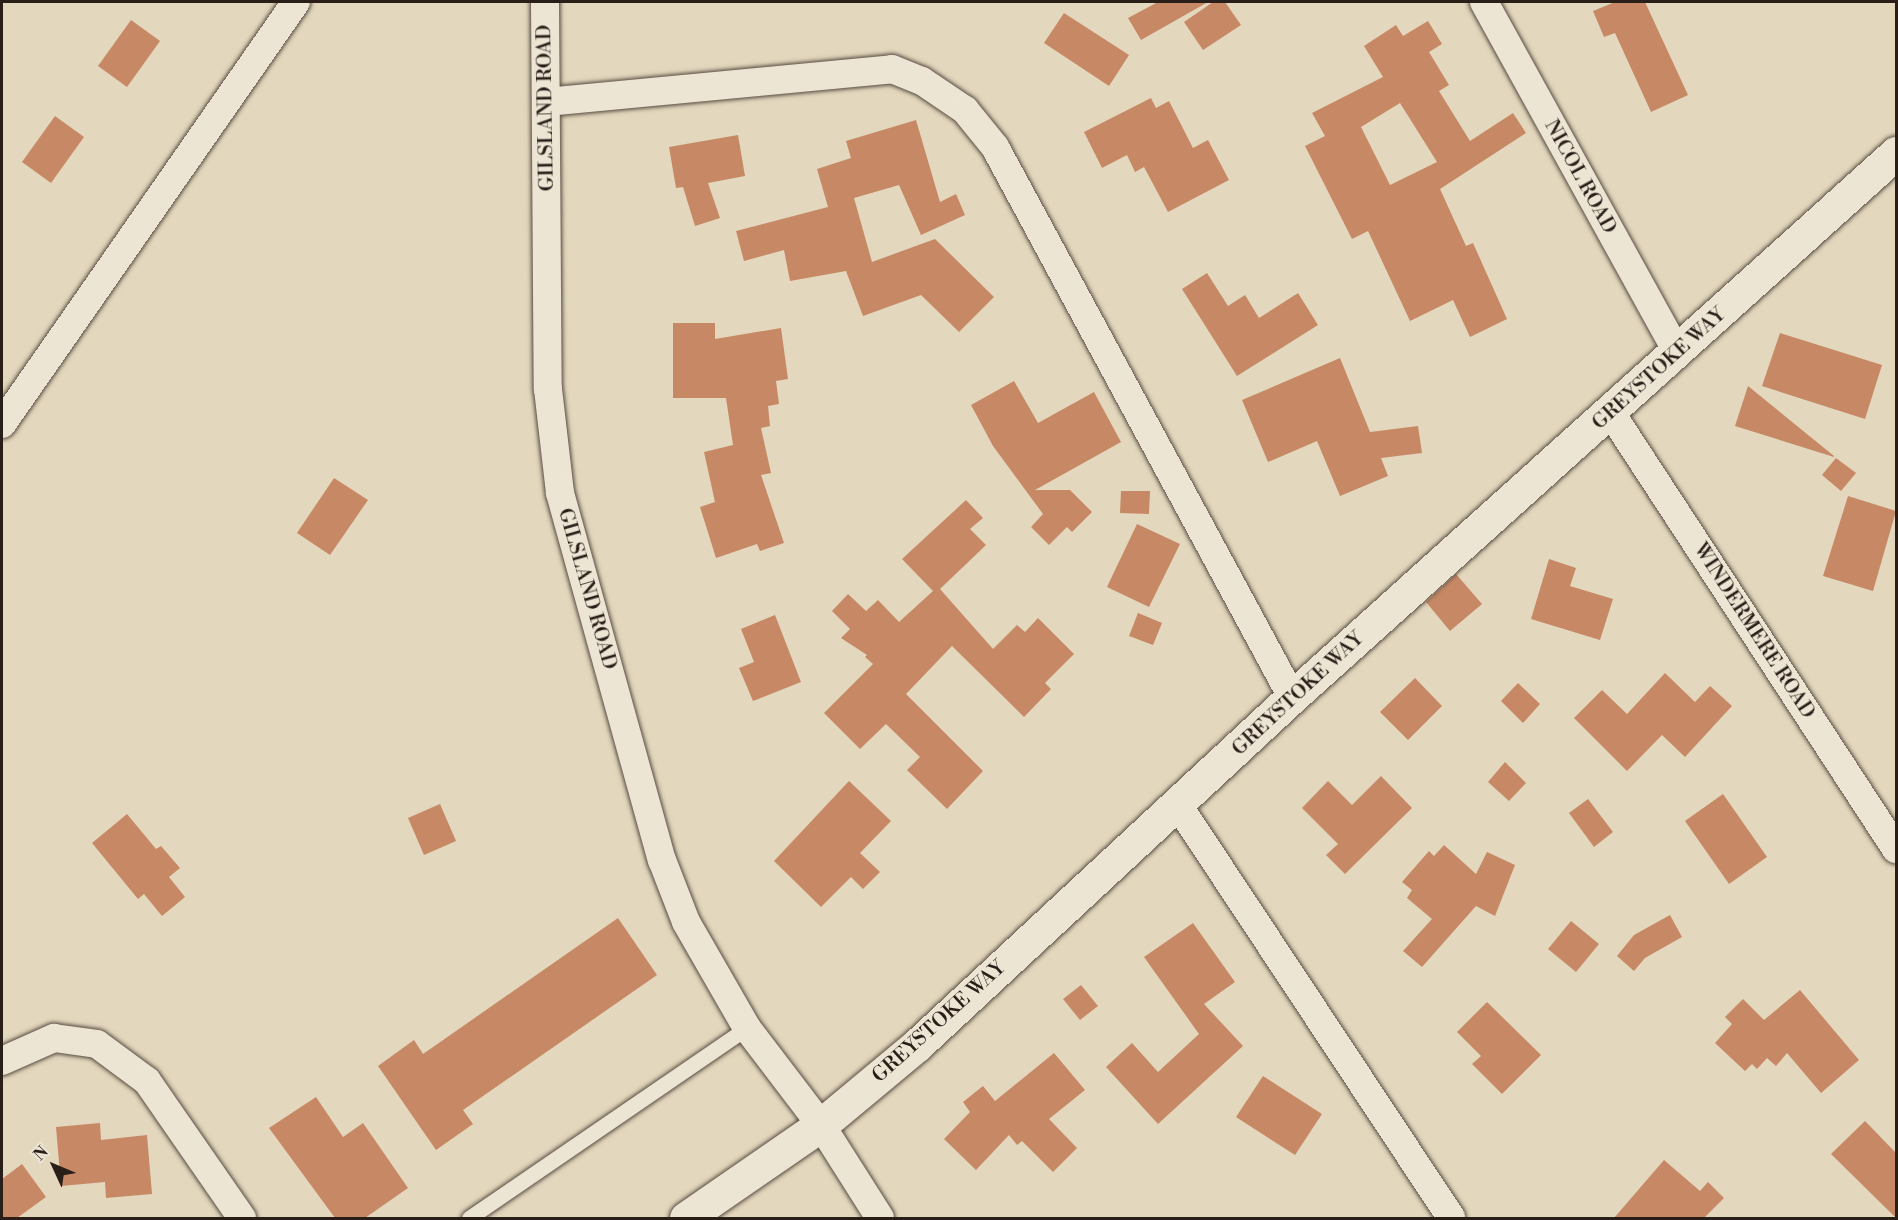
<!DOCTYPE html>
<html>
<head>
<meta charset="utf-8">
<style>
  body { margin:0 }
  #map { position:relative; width:1898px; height:1220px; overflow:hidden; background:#e3d7bd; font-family:"Libre Bodoni",serif }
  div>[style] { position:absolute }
  .building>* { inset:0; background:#c78965 }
  .roads { filter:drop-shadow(0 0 2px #584c41) drop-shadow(0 0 2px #584c41) }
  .lane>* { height:15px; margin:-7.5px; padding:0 7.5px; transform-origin:7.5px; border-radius:7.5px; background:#ede5d4 }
  .street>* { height:28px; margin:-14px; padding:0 14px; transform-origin:14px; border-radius:14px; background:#ede5d4 }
  .secondary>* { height:33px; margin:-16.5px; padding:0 16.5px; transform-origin:16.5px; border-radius:16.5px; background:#ede5d4 }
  span { translate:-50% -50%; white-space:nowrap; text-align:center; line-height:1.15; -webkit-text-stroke:4.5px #ede5d4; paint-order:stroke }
  .street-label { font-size:20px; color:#291e18 }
  .frame { position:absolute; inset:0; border:3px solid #291e18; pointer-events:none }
  .north { position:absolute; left:24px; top:1136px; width:60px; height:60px; -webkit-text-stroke:4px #ede5d4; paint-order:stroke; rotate:314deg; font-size:16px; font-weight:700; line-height:24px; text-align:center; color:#291e18 }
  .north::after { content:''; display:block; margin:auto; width:21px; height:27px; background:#291e18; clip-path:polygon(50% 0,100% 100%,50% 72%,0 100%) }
</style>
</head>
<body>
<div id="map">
  <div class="building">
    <i style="clip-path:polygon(1158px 2px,1208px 2px,1141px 40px,1128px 18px)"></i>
    <i style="clip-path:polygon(1213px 2px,1225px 2px,1241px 25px,1203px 50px,1184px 22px)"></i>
    <i style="clip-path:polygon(1615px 2px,1645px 2px,1688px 95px,1651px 112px,1615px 33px,1604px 37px,1593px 11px)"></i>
    <i style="clip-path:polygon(1064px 13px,1129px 55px,1109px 86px,1044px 43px)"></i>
    <i style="clip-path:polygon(131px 20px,160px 41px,127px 87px,98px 66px)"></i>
    <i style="clip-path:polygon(evenodd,1428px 21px,1442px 44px,1429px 52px,1449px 85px,1439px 91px,1470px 141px,1513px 113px,1526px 133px,1440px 189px,1466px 246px,1473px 243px,1507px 319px,1470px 337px,1453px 300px,1410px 321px,1368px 231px,1352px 239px,1305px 146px,1325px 136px,1312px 113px,1383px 77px,1364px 46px,1396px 25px,1403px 36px,1428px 21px,1400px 103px,1437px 162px,1390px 185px,1361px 127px,1400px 103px)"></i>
    <i style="clip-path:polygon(1151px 98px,1156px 108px,1169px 101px,1193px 148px,1208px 140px,1229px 180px,1168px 212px,1144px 167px,1135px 172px,1127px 155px,1102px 168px,1084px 132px)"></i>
    <i style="clip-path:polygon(55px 116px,84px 137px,51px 183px,22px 162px)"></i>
    <i style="clip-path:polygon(916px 120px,940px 202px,956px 194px,965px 215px,921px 235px,899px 185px,854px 198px,872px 262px,935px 239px,994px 297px,959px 332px,921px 295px,863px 316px,846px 271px,790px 281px,784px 250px,744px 261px,736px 231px,828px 207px,817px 169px,851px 158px,846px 141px)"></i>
    <i style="clip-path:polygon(738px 135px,745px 176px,708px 183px,720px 218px,695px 226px,683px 187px,676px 188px,669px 147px)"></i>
    <i style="clip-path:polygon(1207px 273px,1228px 306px,1245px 295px,1259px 318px,1298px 293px,1318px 325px,1237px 376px,1182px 289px)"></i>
    <i style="clip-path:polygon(673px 323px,715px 323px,715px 339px,781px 328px,788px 379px,776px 381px,779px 404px,768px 406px,770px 426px,761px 428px,771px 473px,761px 475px,784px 543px,760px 551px,757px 544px,716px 558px,700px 507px,715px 502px,704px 452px,733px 445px,726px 398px,673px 398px)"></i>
    <i style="clip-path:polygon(1780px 333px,1882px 365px,1865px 419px,1762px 386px)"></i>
    <i style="clip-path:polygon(1340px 358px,1370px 432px,1418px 426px,1422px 453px,1381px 458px,1388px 476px,1340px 496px,1317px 441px,1268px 462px,1242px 400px)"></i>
    <i style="clip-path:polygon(1014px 381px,1038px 423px,1094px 392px,1121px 442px,1035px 490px,1070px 490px,1092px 512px,1072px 532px,1067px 527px,1049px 545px,1031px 527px,1043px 514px,993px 446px,971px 405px)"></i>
    <i style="clip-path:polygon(1748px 386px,1834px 456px,1834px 457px,1735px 426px)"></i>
    <i style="clip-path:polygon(1836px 458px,1856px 473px,1841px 491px,1822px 475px)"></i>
    <i style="clip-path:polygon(334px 478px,368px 500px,330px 555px,297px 533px)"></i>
    <i style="clip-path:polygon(1121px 491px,1150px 491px,1149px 514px,1120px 513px)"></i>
    <i style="clip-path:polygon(1848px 496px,1896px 511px,1873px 591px,1823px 576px)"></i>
    <i style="clip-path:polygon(966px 500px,983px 518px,970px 529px,986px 545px,940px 589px,993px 649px,1017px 625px,1025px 632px,1038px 618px,1074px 654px,1045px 683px,1051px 689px,1024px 717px,952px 646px,906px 694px,983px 771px,947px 809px,907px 770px,920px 757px,886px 724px,860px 749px,824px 713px,873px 664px,865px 657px,867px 655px,841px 638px,850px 629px,832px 611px,848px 594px,866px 611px,878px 600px,899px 622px,933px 591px,902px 559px)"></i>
    <i style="clip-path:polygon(1137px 524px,1180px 544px,1149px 607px,1107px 587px)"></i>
    <i style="clip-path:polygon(1549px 559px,1576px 568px,1570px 586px,1613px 599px,1600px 640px,1531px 619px)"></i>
    <i style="clip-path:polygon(1456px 574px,1482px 604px,1450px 631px,1426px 602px)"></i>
    <i style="clip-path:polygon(1138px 613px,1162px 623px,1153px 645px,1129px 636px)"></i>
    <i style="clip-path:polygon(775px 615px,801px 682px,753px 701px,739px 668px,754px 662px,741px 629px)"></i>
    <i style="clip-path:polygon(1665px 673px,1695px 702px,1710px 686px,1732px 706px,1685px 757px,1662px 735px,1627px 771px,1574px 718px,1602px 690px,1627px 714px)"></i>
    <i style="clip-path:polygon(1415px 678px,1442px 706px,1408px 740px,1380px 712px)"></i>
    <i style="clip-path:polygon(1518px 683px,1540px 704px,1523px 723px,1501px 701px)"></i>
    <i style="clip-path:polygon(1505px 762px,1526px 783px,1509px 801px,1488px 782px)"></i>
    <i style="clip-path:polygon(1381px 776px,1412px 808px,1345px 874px,1326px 855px,1338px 844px,1302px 808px,1328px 781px,1352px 805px)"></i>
    <i style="clip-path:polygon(849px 781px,891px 821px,860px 853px,880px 872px,863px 889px,851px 877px,821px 907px,774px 861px)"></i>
    <i style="clip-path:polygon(1723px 794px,1767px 857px,1729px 884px,1685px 821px)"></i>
    <i style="clip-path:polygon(1588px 799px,1613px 832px,1594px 847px,1569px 813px)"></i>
    <i style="clip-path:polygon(440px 804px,456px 841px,424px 855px,408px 818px)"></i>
    <i style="clip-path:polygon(127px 814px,156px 849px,161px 846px,180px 868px,169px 877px,185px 897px,162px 916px,144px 894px,138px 899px,92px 843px)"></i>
    <i style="clip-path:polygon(1444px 845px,1476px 874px,1487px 852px,1515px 865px,1495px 916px,1476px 906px,1422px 967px,1403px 951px,1432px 919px,1407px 898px,1412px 890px,1402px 882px,1429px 851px,1434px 856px)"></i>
    <i style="clip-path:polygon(1670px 915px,1682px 937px,1645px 958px,1634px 971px,1617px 956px,1634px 935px)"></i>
    <i style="clip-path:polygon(618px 918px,657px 975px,463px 1110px,473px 1124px,436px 1150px,378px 1066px,414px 1040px,423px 1054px)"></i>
    <i style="clip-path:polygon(1571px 921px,1599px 944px,1576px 972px,1548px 949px)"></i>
    <i style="clip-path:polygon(1193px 923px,1235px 982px,1204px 1004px,1243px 1046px,1158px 1124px,1106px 1067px,1132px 1043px,1158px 1072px,1199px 1034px,1144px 957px)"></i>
    <i style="clip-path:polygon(1081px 985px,1098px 1006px,1080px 1020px,1063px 999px)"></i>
    <i style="clip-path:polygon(1800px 990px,1859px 1060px,1821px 1093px,1787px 1053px,1776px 1066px,1767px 1058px,1757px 1069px,1752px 1064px,1745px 1071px,1715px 1043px,1732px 1024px,1725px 1017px,1743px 999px,1764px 1020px)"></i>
    <i style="clip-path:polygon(1487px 1002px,1541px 1055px,1502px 1094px,1472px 1064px,1481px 1056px,1457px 1032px)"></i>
    <i style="clip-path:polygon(1054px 1053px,1085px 1090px,1049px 1119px,1077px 1148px,1053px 1172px,1022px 1141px,1017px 1145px,1009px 1135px,976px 1170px,944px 1139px,970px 1112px,963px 1102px,983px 1086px,995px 1101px)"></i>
    <i style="clip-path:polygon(1263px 1076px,1322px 1114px,1295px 1155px,1236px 1117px)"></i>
    <i style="clip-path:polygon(316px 1097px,343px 1137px,363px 1123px,408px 1188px,365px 1218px,335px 1218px,269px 1128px)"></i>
    <i style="clip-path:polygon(1865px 1121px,1896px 1153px,1896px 1218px,1831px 1154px)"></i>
    <i style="clip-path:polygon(100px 1123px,101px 1140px,147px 1135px,152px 1194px,106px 1198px,105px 1182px,61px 1186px,56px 1127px)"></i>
    <i style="clip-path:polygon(1664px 1160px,1700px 1191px,1708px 1182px,1724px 1198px,1704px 1218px,1614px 1218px)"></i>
    <i style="clip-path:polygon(22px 1164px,46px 1197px,17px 1218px,2px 1218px,2px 1179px)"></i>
  </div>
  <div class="roads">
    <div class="lane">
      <i style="left:469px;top:1218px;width:337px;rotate:-34.4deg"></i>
    </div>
    <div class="street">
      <i style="left:545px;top:2px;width:387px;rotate:89.6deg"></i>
      <i style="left:548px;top:389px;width:105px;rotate:83.4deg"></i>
      <i style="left:560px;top:493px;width:381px;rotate:74.5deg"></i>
      <i style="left:662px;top:860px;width:66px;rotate:68.8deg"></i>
      <i style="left:686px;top:922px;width:122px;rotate:60.1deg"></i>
      <i style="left:747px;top:1028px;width:122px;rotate:52.7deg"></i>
      <i style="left:821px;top:1125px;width:110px;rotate:57.6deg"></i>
      <i style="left:1484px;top:2px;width:400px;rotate:61.1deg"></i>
      <i style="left:546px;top:102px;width:348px;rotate:-5.4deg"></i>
      <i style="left:892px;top:69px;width:32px;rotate:22deg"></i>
      <i style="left:922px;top:81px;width:52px;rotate:34deg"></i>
      <i style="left:965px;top:110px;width:48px;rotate:51deg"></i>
      <i style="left:995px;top:147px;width:625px;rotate:61.63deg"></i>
      <i style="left:1611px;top:413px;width:521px;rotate:56.83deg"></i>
      <i style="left:2px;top:424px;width:514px;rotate:-55.14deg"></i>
      <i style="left:1178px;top:805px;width:495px;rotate:56.5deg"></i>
      <i style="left:2px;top:1061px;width:57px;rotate:-23.9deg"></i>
      <i style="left:54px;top:1038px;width:43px;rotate:7.9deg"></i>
      <i style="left:97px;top:1044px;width:62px;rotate:36.5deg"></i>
      <i style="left:147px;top:1081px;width:167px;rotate:55.3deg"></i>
    </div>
    <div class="secondary">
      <i style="left:686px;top:1218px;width:164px;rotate:-34.6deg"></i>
      <i style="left:821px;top:1125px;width:125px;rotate:-39.8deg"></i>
      <i style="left:917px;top:1045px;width:512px;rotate:-42.86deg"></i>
      <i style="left:1292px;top:697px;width:813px;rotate:-42.01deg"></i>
    </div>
  </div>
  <div class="street-label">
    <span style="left:546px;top:108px;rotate:-91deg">GILSLAND ROAD</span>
    <span style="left:1580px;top:177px;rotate:61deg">NICOL ROAD</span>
    <span style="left:1659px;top:369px;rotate:-42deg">GREYSTOKE WAY</span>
    <span style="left:587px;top:589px;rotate:74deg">GILSLAND ROAD</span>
    <span style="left:1754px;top:631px;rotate:57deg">WINDERMERE ROAD</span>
    <span style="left:1298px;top:694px;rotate:-43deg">GREYSTOKE WAY</span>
    <span style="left:939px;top:1022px;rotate:-42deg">GREYSTOKE WAY</span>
  </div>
  <div class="frame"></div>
  <div class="north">N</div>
</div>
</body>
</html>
